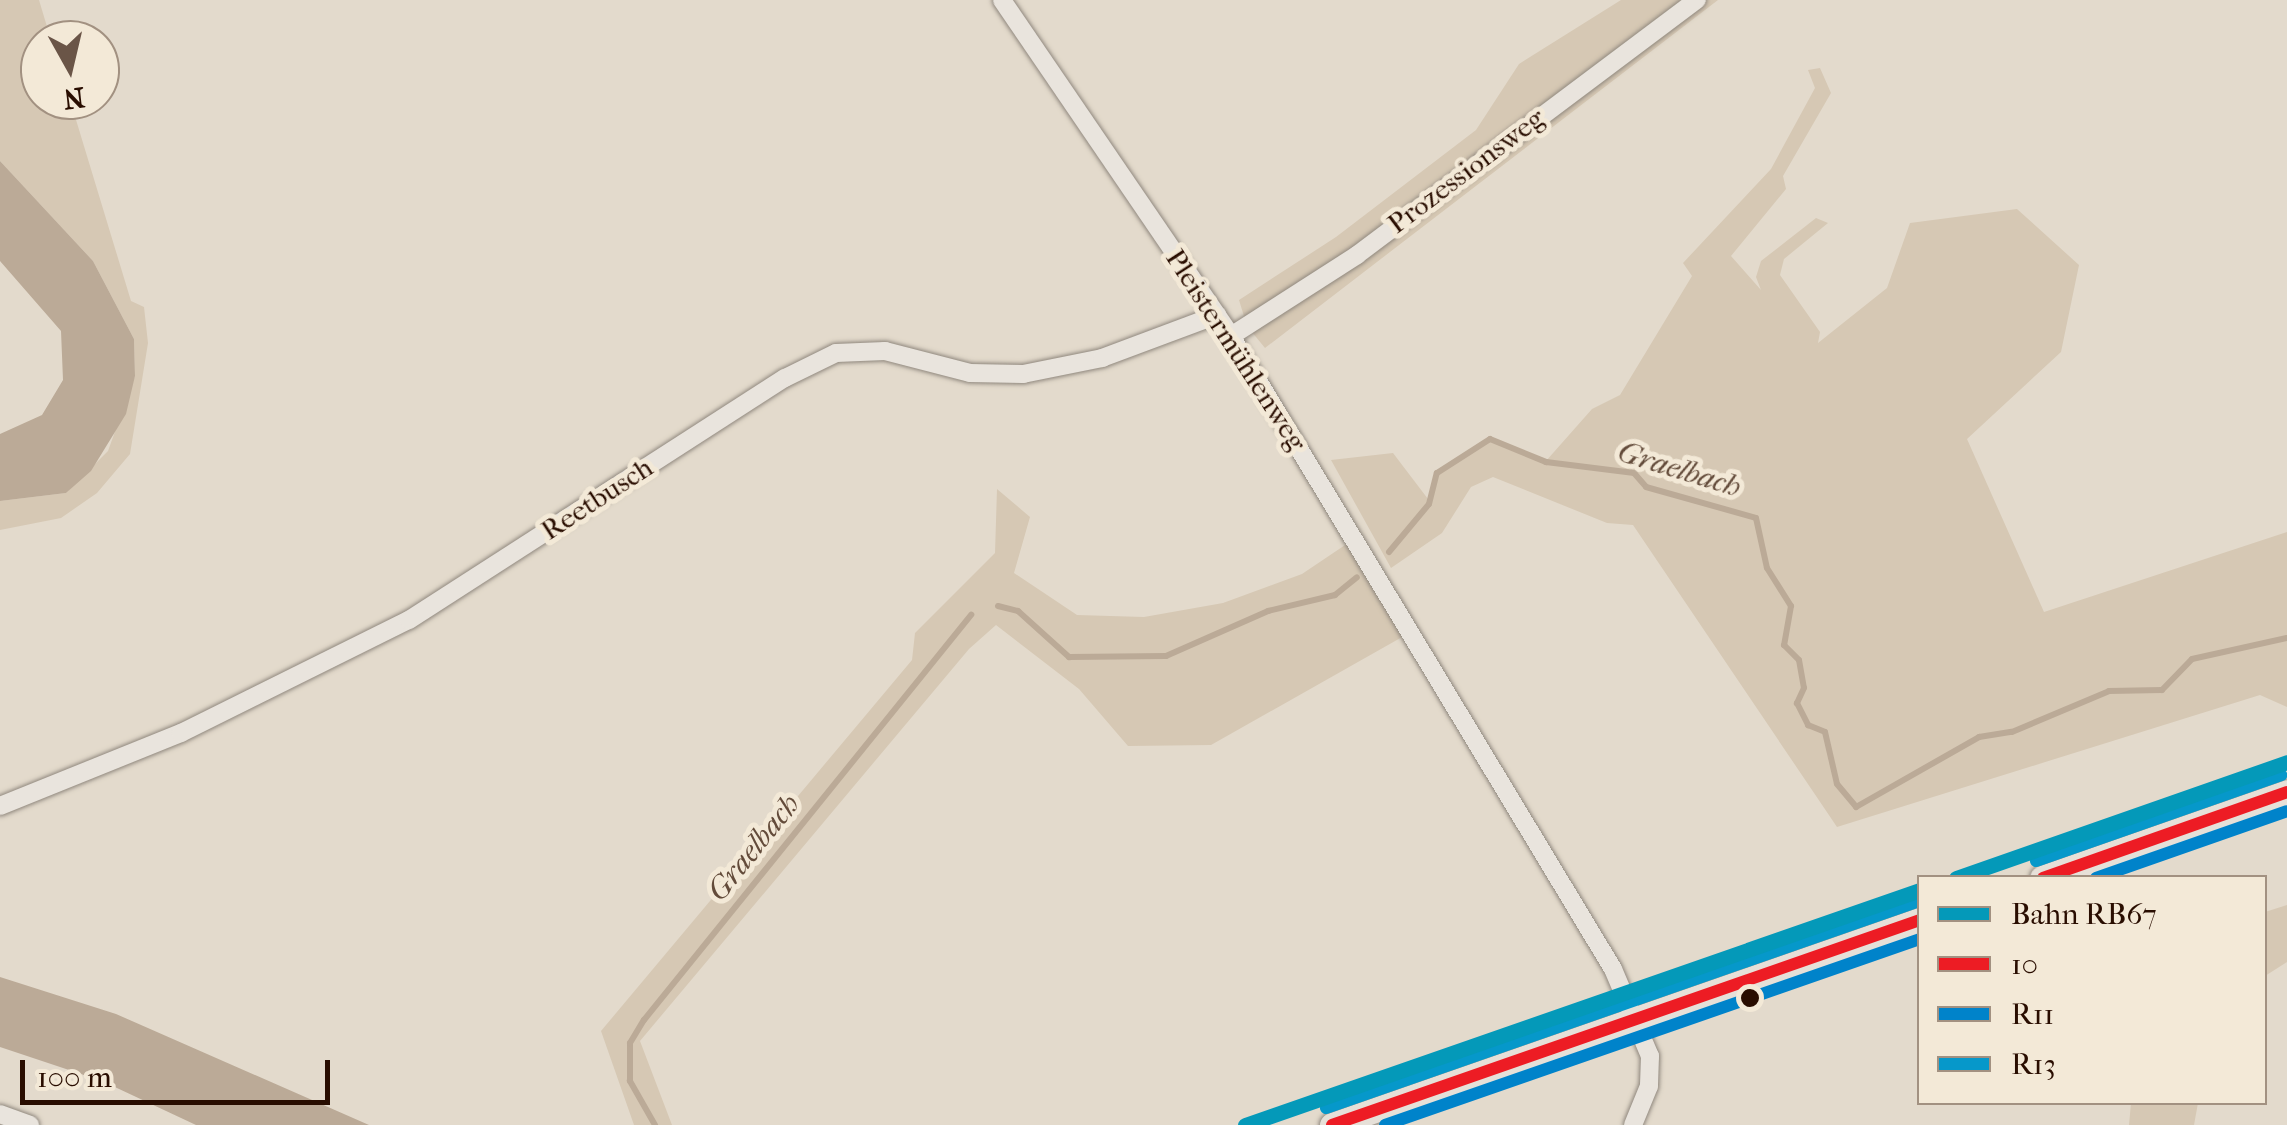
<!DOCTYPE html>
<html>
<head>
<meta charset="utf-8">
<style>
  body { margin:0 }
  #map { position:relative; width:2287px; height:1125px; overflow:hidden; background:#e3dacc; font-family:"IM FELL French Canon",serif }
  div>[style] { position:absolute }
  .green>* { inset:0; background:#d6c8b4 }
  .water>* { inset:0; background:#bbaa97 }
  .stream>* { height:6px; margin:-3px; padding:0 3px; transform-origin:3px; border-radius:3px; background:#bbaa97 }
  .roads { filter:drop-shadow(0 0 2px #90887e) drop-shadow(0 0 2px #90887e) }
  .minor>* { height:18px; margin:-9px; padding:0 9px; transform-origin:9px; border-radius:9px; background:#e9e4dd }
  .primary>* { height:25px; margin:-12.5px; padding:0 12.5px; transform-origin:12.5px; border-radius:12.5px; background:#e6e0d8 }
  .bus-1>* { height:12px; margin:-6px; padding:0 6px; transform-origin:6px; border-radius:6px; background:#ed1c24 }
  .bus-2>* { height:12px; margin:-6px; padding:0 6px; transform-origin:6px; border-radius:6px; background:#0083ca }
  .bus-3>* { height:12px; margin:-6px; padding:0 6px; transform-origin:6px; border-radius:6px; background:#0698ca }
  .rail-1>* { height:15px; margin:-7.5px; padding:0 7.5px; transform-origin:7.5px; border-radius:7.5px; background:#0499b9 }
  .dots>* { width:28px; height:28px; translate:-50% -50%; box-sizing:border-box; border:5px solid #f3e9d7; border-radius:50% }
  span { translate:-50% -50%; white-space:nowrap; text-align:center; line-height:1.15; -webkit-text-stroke:10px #f3e9d7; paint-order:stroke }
  .street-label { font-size:28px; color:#290d00 }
  .water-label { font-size:30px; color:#634b3a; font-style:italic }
  .legend { position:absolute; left:1917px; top:875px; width:350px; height:230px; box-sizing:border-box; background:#f3e9d7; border:2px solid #a29181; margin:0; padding:12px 18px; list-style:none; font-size:30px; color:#290d00 }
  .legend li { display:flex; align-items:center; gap:20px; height:50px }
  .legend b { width:50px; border:2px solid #a29181 }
  .north { position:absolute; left:20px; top:20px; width:100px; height:100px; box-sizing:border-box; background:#f3e9d7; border:2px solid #a29181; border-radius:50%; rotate:172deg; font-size:28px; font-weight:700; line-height:40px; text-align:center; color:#290d00 }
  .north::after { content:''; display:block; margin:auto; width:35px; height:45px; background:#6a5547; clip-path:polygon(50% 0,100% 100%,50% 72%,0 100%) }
  .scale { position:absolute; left:20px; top:1060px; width:310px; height:45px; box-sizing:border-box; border:5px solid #290d00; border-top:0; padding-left:12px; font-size:30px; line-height:35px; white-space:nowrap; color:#290d00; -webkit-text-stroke:8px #f3e9d7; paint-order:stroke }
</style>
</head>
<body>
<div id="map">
  <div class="green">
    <i style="clip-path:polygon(0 0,39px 0,51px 40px,40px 40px,40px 100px,70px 100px,131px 301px,144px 307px,148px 343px,130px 454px,97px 493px,61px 518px,0 530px,0 501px,66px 493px,108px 451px,135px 376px,134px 339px,93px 261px,0 161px)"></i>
    <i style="clip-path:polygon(1621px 0,1718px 0,1265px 348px,1247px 326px,1239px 300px,1336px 237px,1476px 130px,1519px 64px)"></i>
    <i style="clip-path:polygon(1820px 68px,1831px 93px,1783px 176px,1786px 189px,1731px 256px,1761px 290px,1756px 277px,1761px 261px,1816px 218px,1828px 223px,1784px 259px,1780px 275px,1820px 332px,1818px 343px,1887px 288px,1910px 223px,2017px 209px,2079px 265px,2061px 352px,1967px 439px,2044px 612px,2287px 532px,2287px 707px,2260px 695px,1837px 827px,1633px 525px,1607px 523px,1493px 477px,1471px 487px,1442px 533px,1391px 568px,1331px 460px,1393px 453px,1428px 499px,1437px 473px,1490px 439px,1546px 461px,1592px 409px,1620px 395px,1692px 276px,1683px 263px,1771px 169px,1815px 88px,1808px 70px)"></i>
    <i style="clip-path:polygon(997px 489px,1030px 517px,1014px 573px,1077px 615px,1144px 617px,1223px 603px,1302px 574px,1354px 539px,1411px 632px,1211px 745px,1128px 746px,1079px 689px,996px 625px,969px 649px,640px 1041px,672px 1125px,634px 1125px,601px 1031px,912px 660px,915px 633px,995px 553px)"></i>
    <i style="clip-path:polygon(2287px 905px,2287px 962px,2265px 976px,2265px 912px)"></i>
    <i style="clip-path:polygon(2131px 1103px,2198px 1103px,2194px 1125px,2129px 1125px)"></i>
  </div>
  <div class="water">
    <i style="clip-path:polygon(0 161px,93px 261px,134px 339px,135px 376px,126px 414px,91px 471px,66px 493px,0 501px,0 434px,42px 415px,63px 380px,61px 331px,0 261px)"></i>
    <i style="clip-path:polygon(0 977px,116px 1014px,369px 1125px,196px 1125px,102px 1081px,0 1047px)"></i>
  </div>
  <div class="stream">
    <i style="left:1389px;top:552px;width:62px;rotate:-50.2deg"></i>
    <i style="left:1429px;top:504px;width:32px;rotate:-76deg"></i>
    <i style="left:1437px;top:473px;width:63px;rotate:-32.7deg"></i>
    <i style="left:1490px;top:439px;width:61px;rotate:22.3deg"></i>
    <i style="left:1546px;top:462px;width:89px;rotate:7.1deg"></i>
    <i style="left:1634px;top:473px;width:18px;rotate:49deg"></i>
    <i style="left:1646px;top:487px;width:114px;rotate:15.7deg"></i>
    <i style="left:1756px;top:518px;width:51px;rotate:77.6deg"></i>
    <i style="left:1767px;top:568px;width:45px;rotate:57.7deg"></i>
    <i style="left:1791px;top:606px;width:40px;rotate:100deg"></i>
    <i style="left:1784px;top:645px;width:21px;rotate:45deg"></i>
    <i style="left:1799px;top:660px;width:28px;rotate:80deg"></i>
    <i style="left:1804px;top:688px;width:17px;rotate:115deg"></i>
    <i style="left:1797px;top:703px;width:25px;rotate:63deg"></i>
    <i style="left:1808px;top:725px;width:18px;rotate:22deg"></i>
    <i style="left:1825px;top:732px;width:53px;rotate:77deg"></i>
    <i style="left:1837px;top:784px;width:30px;rotate:50deg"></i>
    <i style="left:1856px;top:807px;width:142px;rotate:-29.6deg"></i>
    <i style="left:1979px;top:737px;width:33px;rotate:-9deg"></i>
    <i style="left:2012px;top:732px;width:105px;rotate:-22.9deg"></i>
    <i style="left:2109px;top:691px;width:53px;rotate:-1.1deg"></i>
    <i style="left:2162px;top:690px;width:43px;rotate:-45.9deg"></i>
    <i style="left:2192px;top:659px;width:97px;rotate:-12.5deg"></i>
    <i style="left:998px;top:606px;width:21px;rotate:14deg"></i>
    <i style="left:1018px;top:611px;width:69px;rotate:42deg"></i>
    <i style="left:1069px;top:657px;width:97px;rotate:-0.6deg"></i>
    <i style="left:1166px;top:656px;width:111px;rotate:-23.8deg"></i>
    <i style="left:1268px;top:611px;width:69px;rotate:-13.4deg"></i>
    <i style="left:1335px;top:595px;width:28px;rotate:-39deg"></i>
    <i style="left:655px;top:1125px;width:51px;rotate:-119.6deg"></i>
    <i style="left:630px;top:1081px;width:38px;rotate:-90deg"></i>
    <i style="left:630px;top:1043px;width:27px;rotate:-59deg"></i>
    <i style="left:644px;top:1020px;width:521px;rotate:-51.08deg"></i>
  </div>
  <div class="roads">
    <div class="minor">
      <i style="left:1002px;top:0;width:407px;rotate:55.7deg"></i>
      <i style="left:1231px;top:336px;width:739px;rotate:58.89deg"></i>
      <i style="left:1613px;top:969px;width:95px;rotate:67deg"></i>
      <i style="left:1650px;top:1056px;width:30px;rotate:92deg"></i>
      <i style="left:1649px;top:1086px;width:42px;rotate:112.3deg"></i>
      <i style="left:1231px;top:336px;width:150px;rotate:-32.7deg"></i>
      <i style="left:1357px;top:255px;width:425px;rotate:-36.9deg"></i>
      <i style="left:0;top:806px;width:195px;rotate:-22deg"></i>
      <i style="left:181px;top:733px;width:254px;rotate:-26.4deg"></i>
      <i style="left:409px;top:620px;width:447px;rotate:-32.8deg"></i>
      <i style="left:785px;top:378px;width:57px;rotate:-26.1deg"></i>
      <i style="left:836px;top:353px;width:49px;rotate:-2.3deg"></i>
      <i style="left:885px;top:351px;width:88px;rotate:14.5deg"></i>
      <i style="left:970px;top:373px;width:53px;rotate:1.1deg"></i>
      <i style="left:1023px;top:374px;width:81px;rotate:-11.4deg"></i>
      <i style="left:1102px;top:358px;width:123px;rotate:-20.5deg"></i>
      <i style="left:0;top:1114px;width:32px;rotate:20deg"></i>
    </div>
    <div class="primary">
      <i style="left:2042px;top:878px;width:260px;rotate:-19.3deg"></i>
      <i style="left:1332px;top:1125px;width:623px;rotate:-19.22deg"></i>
    </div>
  </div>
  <div class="bus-1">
    <i style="left:2043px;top:878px;width:259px;rotate:-19.4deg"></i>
    <i style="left:1332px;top:1125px;width:623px;rotate:-19.22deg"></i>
  </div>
  <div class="bus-2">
    <i style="left:2096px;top:878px;width:202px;rotate:-19.3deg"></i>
    <i style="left:1385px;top:1125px;width:566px;rotate:-19.17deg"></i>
  </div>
  <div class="bus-3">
    <i style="left:2036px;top:861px;width:260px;rotate:-19.3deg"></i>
    <i style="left:1326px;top:1108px;width:623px;rotate:-19.22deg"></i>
  </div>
  <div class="rail-1">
    <i style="left:1956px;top:878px;width:351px;rotate:-19.3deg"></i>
    <i style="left:1245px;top:1125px;width:715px;rotate:-19.2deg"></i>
  </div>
  <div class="dots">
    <i style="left:1750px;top:998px;background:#290d00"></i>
  </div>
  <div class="street-label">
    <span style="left:1466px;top:171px;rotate:-37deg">Prozessionsweg</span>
    <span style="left:1236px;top:350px;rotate:57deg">Pleistermühlenweg</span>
    <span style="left:597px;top:499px;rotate:-33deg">Reetbusch</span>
  </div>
  <div class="water-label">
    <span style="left:1679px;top:470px;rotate:17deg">Graelbach</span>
    <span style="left:754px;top:848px;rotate:-51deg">Graelbach</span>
  </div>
  <ul class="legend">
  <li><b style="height:12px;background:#0499b9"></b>Bahn RB67</li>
  <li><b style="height:12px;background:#ed1c24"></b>10</li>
  <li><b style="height:12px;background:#0083ca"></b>R11</li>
  <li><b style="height:12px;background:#0698ca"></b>R13</li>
  </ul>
  <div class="north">N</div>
  <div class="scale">100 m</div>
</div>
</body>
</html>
